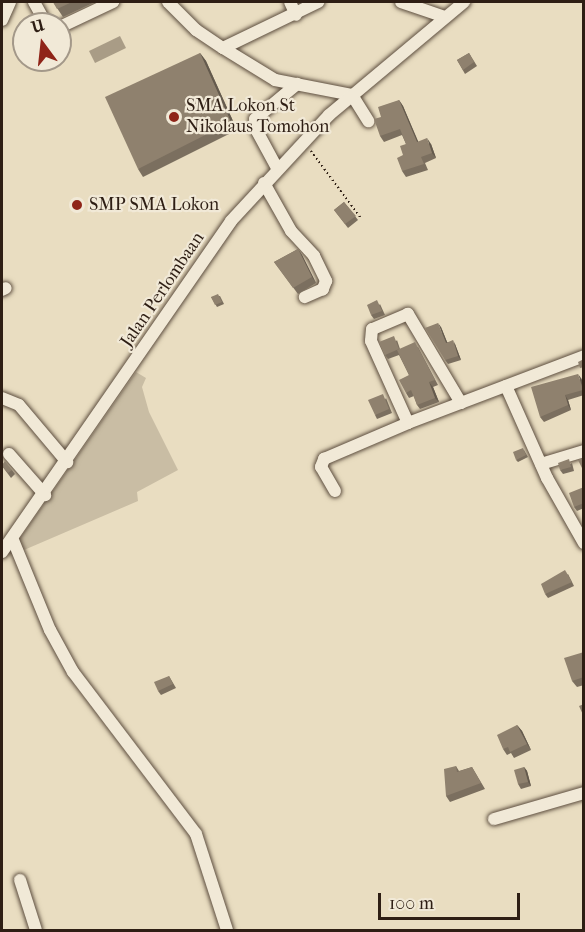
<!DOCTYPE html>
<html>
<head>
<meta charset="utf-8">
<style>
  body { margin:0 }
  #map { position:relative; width:585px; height:932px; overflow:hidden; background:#e9ddc1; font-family:"IM FELL French Canon",serif }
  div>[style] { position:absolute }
  .green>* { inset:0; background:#c9bda4 }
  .water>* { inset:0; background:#a99c86 }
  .path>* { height:1.5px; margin-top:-0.75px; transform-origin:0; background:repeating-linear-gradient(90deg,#2e1e14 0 1.5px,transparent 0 4.5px) }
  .roads { filter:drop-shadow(0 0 2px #5d4e3f) drop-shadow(0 0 2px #5d4e3f) }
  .minor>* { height:12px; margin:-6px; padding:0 6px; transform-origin:6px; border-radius:6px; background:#f1e9d7 }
  .wall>* { inset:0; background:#7b6f5f }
  .shaded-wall>* { inset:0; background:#645a4d }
  .building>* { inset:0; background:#8f816e }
  .dots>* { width:16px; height:16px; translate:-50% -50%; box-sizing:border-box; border:3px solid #f1e9d7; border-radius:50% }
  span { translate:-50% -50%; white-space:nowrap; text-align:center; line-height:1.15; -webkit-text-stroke:4.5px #f1e9d7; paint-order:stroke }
  .poi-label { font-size:18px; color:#2e1e14 }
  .left { translate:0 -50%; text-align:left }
  .street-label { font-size:18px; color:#2e1e14 }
  .frame { position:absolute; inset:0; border:3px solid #2e1e14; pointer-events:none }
  .north { position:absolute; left:12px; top:12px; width:60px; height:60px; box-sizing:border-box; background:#f1e9d7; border:2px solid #a39889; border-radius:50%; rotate:345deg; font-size:16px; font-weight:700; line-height:24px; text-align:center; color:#2e1e14 }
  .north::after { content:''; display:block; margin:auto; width:21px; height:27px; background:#8f2418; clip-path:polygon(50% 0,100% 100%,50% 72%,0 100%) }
  .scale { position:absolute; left:378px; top:893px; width:142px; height:27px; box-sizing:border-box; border:3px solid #2e1e14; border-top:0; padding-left:8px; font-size:18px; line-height:21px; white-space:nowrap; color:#2e1e14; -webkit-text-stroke:4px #f1e9d7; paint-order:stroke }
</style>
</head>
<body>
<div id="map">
  <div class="green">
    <i style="clip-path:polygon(136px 372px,146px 378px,142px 387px,149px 412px,178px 470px,137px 492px,138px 501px,24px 550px,18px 541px)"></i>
  </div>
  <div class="water">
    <i style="clip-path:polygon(120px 36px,126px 48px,95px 63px,89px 51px)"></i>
  </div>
  <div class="path">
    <i style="left:311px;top:151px;width:84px;rotate:53.3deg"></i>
  </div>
  <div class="roads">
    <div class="minor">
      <i style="left:34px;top:2px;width:25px;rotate:61deg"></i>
      <i style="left:168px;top:2px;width:40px;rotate:45deg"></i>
      <i style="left:196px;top:30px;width:32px;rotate:34deg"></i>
      <i style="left:223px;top:48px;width:106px;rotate:-25.8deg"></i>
      <i style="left:290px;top:2px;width:14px;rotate:65deg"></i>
      <i style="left:401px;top:2px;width:46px;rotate:18.8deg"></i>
      <i style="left:2px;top:20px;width:20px;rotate:-66deg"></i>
      <i style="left:60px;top:27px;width:59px;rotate:-25.3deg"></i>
      <i style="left:223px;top:48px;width:61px;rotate:31.6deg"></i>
      <i style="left:275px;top:80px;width:78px;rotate:11deg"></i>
      <i style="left:352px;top:95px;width:31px;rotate:58deg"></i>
      <i style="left:277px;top:168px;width:42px;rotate:-118.4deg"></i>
      <i style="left:257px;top:131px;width:12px;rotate:-99deg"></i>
      <i style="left:255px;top:119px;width:55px;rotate:-39.8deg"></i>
      <i style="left:264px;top:183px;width:55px;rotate:60.6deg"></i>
      <i style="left:291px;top:231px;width:34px;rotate:47deg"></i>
      <i style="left:314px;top:256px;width:28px;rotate:64deg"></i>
      <i style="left:326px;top:281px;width:9px;rotate:111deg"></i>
      <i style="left:323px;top:289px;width:20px;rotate:156deg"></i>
      <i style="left:2px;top:290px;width:4px;rotate:-27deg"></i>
      <i style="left:506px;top:386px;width:101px;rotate:66deg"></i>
      <i style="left:547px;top:478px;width:75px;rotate:60.4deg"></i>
      <i style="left:2px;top:398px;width:18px;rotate:22deg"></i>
      <i style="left:19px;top:405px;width:75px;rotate:49.9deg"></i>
      <i style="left:461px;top:403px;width:104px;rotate:-120.8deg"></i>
      <i style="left:408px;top:314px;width:39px;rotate:157deg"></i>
      <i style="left:372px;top:329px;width:12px;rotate:95deg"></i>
      <i style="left:371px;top:341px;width:90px;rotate:65.7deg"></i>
      <i style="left:408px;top:423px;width:188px;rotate:-20.8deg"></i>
      <i style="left:9px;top:454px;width:55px;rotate:48.7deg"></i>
      <i style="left:541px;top:464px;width:45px;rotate:-16.8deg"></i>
      <i style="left:335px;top:491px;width:28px;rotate:-120deg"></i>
      <i style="left:321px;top:467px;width:9px;rotate:-69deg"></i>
      <i style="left:324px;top:459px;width:91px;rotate:-23.2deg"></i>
      <i style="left:13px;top:540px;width:97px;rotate:67.7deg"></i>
      <i style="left:50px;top:630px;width:48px;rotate:61.3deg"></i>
      <i style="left:73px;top:672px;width:203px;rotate:52.8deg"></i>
      <i style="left:196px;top:834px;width:101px;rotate:72.1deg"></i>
      <i style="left:2px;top:552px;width:402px;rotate:-55.3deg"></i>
      <i style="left:231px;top:221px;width:144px;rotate:-47.2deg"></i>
      <i style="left:329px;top:115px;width:176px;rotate:-39.9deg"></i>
      <i style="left:494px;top:819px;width:94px;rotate:-16.1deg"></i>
      <i style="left:20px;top:880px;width:52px;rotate:72.3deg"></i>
    </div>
  </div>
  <div class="wall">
    <i style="clip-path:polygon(53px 2px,95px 2px,63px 17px)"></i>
    <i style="clip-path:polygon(200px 53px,206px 61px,237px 130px,143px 177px,138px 169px)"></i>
    <i style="clip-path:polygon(469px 53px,477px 66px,465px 74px,457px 60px)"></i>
    <i style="clip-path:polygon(399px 100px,403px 106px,418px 142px,431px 144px,436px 158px,425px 163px,428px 170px,406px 177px,402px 171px,403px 155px,406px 144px,402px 135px,384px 142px,380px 136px,381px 117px)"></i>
    <i style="clip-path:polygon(344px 202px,358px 220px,348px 228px,334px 210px)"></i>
    <i style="clip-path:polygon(298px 249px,302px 255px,316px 283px,298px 294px,274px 262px)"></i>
    <i style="clip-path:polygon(220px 296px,224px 304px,217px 307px,211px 297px)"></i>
    <i style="clip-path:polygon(380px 304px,385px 315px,374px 319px,371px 315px)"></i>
    <i style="clip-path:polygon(441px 327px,447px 342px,455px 344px,461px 360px,448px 364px,445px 360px)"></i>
    <i style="clip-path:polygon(397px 340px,400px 349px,418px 347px,438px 385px,433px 387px,439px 402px,420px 409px,417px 405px,414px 396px,409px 398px,406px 393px,409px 375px,399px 355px,388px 359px,385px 355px)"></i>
    <i style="clip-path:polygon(581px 378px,584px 385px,584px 395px,568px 400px,571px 410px,544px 422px,540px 417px)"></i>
    <i style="clip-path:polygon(386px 398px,392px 413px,377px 419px,375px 415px)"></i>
    <i style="clip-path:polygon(524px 450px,528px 457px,518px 462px,516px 460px)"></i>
    <i style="clip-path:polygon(572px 463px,574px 471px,563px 474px,560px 470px)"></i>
    <i style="clip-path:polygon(2px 466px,12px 470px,15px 474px,11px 478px)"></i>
    <i style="clip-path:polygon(584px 487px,584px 508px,577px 511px,574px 507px)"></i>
    <i style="clip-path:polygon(568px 574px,574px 586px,548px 598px,545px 594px)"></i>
    <i style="clip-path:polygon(584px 652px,584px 685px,577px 687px,572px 681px)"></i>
    <i style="clip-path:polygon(169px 676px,176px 688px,161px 695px,158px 691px)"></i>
    <i style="clip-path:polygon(517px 725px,522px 731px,531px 750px,514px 758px,511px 753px,507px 755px,503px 749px)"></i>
    <i style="clip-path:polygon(456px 766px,459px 771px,472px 767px,485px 789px,450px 802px,446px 796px)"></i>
    <i style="clip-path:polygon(524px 767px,527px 771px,531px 786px,521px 789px,518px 784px)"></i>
  </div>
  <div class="shaded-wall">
    <i style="clip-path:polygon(200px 53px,206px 61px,237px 130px,231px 122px)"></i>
    <i style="clip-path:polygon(399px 100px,403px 106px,421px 148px,417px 142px)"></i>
    <i style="clip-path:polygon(427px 138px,431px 144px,436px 158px,432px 153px)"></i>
    <i style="clip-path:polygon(298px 249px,302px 255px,316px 283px,312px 277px)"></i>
    <i style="clip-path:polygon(438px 323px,441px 327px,449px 347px,446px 343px)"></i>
    <i style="clip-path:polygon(453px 340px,455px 344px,461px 360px,458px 356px)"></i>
    <i style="clip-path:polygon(578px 374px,581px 378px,584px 385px,584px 391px)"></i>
    <i style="clip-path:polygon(429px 382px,433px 387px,439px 402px,435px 398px)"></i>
    <i style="clip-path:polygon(565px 395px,568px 400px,571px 410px,568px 405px)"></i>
    <i style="clip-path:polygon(517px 725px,522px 731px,531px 750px,527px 744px)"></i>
    <i style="clip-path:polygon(524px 767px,527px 771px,531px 786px,528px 782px)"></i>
  </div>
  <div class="building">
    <i style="clip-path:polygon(53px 2px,72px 2px,57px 9px)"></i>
    <i style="clip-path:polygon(200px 53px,231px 122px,138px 169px,105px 97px)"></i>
    <i style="clip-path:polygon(469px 53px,474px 62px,463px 70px,457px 60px)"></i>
    <i style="clip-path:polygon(399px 100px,417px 142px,427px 138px,432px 153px,421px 157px,424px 164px,402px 171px,397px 158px,403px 155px,400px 146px,406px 144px,400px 129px,380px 136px,374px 119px,381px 117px,378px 107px)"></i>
    <i style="clip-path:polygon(344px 202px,356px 216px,345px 224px,334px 210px)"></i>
    <i style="clip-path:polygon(298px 249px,312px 277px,293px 288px,274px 262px)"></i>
    <i style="clip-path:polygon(218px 294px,222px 302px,215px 305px,211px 297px)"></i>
    <i style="clip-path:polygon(377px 300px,382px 311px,371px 315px,367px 305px)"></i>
    <i style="clip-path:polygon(438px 323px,446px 343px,453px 340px,458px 356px,445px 360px,425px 328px)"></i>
    <i style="clip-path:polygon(394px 336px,399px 349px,385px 355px,379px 342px)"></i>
    <i style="clip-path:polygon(415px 342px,435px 380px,429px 382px,435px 398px,417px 405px,411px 390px,406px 393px,399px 380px,409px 375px,397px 350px)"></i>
    <i style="clip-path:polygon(584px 359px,584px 367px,580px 368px,578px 362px)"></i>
    <i style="clip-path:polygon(578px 374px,583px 390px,565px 395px,568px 405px,540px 417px,531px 387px)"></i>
    <i style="clip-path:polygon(383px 394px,389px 409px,375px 415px,368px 400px)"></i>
    <i style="clip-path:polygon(523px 448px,526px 455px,516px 460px,513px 452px)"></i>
    <i style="clip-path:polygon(584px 458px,584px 472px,578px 460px)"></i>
    <i style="clip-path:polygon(569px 459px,571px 467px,560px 470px,558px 463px)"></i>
    <i style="clip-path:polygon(5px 461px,12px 470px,8px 473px,2px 466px,2px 465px)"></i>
    <i style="clip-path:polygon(584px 487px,584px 503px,574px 507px,569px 493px)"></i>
    <i style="clip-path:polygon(565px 570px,572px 582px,545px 594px,541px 584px)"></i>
    <i style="clip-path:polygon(584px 652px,584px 677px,572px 681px,564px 658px)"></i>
    <i style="clip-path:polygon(169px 676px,173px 684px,158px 691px,154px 682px)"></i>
    <i style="clip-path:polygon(584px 704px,584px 717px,579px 706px)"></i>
    <i style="clip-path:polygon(517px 725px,527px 744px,510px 752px,508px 747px,503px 749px,497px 735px)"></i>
    <i style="clip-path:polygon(456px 766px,457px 772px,472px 767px,481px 783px,446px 796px,444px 769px)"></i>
    <i style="clip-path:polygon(524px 767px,528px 782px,518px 784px,514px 770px)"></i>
  </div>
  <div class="dots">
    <i style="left:174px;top:117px;background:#8f2418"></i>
    <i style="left:77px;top:205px;background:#8f2418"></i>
  </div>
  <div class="poi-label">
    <span class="left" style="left:186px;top:117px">SMA Lokon St<br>Nikolaus Tomohon</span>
    <span class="left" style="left:89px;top:205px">SMP SMA Lokon</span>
  </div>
  <div class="street-label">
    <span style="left:163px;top:290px;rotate:-56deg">Jalan Perlombaan</span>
  </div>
  <div class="frame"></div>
  <div class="north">U</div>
  <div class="scale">100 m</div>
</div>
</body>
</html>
